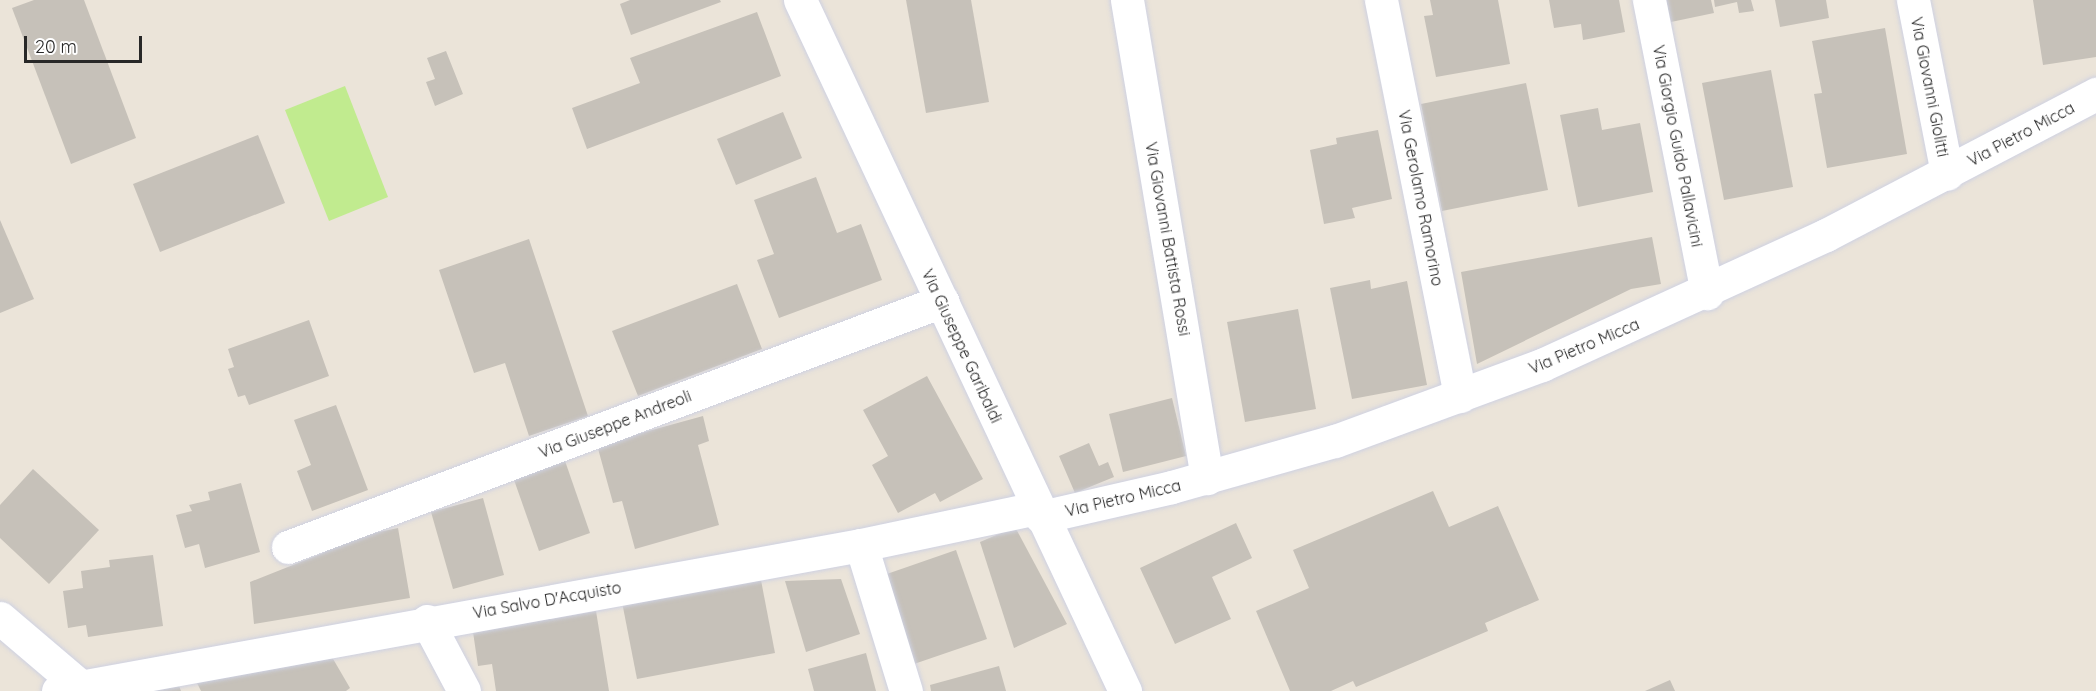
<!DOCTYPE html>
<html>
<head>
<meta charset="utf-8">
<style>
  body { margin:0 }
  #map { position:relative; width:2096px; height:691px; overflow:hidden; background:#ebe4d9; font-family:Quicksand,sans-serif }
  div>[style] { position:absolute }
  .pitch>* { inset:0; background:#c1eb8f }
  .building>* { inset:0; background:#c6c1b9 }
  .roads { filter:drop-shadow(0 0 2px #ced1e2) drop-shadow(0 0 2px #ced1e2) }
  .minor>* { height:33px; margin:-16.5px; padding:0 16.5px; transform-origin:16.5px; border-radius:16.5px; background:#fff }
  span { translate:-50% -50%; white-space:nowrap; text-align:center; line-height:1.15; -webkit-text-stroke:4.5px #fff; paint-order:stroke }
  .street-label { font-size:16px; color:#282828 }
  .scale { position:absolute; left:24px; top:36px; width:118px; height:27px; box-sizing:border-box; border:3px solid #282828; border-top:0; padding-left:8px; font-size:18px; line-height:21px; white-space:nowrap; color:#282828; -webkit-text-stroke:4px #fff; paint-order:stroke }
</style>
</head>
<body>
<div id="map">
  <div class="pitch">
    <i style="clip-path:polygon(345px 86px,388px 197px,329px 221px,285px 110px)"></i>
  </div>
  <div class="building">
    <i style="clip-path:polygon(34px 0,84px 0,136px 138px,71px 164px,12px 8px)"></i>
    <i style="clip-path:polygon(630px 0,720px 0,721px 2px,631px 35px,620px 4px)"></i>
    <i style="clip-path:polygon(906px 0,971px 0,989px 102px,926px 113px)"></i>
    <i style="clip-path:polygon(1430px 0,1498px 0,1510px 64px,1436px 77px,1424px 16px,1433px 15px)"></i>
    <i style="clip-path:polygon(1549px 0,1619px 0,1625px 32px,1583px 40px,1581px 24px,1554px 28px)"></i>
    <i style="clip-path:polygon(1666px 0,1711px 0,1714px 13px,1671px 22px)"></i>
    <i style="clip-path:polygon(1714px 0,1751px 0,1754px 11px,1739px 13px,1737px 2px,1715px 7px)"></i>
    <i style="clip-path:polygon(1775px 0,1826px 0,1829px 18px,1780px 27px)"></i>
    <i style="clip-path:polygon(2033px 0,2096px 0,2096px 57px,2043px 65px)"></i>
    <i style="clip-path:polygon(757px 12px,781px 76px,587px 149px,572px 108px,640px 83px,630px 58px)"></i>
    <i style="clip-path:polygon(1885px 28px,1907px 154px,1827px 168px,1814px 94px,1822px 93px,1812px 41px)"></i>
    <i style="clip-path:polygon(446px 51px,463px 94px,435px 106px,426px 82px,435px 79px,427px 58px)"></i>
    <i style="clip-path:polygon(1771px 70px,1793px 187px,1724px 200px,1702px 83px)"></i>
    <i style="clip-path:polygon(1526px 83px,1548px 190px,1442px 211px,1421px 104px)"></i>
    <i style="clip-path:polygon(1598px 108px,1602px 130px,1640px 123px,1653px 192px,1578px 207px,1560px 115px)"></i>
    <i style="clip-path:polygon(783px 112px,802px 158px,736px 185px,717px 139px)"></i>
    <i style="clip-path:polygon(1378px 130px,1392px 199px,1352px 208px,1355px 218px,1324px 224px,1310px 150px,1337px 144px,1336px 138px)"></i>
    <i style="clip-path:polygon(258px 135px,285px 203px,160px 252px,133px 184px)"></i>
    <i style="clip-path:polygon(816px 177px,837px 233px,861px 224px,882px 280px,779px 318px,757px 260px,774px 254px,754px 200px)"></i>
    <i style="clip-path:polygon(0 220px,34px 299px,0 313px)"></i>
    <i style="clip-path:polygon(1652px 237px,1661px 284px,1631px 289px,1477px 364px,1461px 272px)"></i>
    <i style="clip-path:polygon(529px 239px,588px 416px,529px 436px,505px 363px,474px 373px,439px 270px)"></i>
    <i style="clip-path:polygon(1370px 280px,1371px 289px,1407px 281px,1427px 385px,1352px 399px,1330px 288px)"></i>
    <i style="clip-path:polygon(737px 284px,762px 349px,638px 396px,612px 331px)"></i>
    <i style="clip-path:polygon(1298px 309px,1316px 409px,1245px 422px,1227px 322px)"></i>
    <i style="clip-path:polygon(309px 320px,329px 376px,249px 405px,245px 395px,238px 397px,228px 369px,234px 367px,228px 349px)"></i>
    <i style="clip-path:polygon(927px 376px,983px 479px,940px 502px,935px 493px,898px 513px,872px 465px,888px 456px,863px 410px)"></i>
    <i style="clip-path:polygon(1172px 398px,1186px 456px,1123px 472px,1109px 414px)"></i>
    <i style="clip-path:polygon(336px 405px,368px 490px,312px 511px,297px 471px,311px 465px,294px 420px)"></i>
    <i style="clip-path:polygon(703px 416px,709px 441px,698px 445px,719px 525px,635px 549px,622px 501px,613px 503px,597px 445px)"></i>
    <i style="clip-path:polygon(1089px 443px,1099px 466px,1108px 462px,1114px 477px,1075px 493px,1059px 456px)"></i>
    <i style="clip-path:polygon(564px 458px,590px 533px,539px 551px,513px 477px)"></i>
    <i style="clip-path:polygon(33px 469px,99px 530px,49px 584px,0 538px,0 505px)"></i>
    <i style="clip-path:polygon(241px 483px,260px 552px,205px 568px,199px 544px,185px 548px,176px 515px,192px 511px,189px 505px,210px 500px,208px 492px)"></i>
    <i style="clip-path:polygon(1433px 491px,1449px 527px,1498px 506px,1539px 600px,1485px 623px,1488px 631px,1356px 687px,1353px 681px,1331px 691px,1290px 691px,1256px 611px,1309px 588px,1293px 550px)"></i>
    <i style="clip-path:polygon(483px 498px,504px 575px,453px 589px,431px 512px)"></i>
    <i style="clip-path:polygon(1236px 523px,1252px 558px,1212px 577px,1231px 619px,1175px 644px,1140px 568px)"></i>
    <i style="clip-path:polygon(1015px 527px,1067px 624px,1014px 648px,980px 542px)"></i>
    <i style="clip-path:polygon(398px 528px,410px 598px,254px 624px,250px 582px,323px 553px,321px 544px)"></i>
    <i style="clip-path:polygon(956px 550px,987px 639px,914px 664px,884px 575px)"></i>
    <i style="clip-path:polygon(153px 555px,163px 626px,88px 637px,86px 625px,68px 628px,63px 591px,83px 588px,81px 571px,110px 567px,109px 560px)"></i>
    <i style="clip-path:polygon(760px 575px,775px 653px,637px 679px,622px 602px)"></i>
    <i style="clip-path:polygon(841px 579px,860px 634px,806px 652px,785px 581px)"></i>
    <i style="clip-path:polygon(596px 611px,609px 691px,496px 691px,492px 664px,478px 666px,473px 632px)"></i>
    <i style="clip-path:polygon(329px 652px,350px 688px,346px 691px,201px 691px,194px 677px)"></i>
    <i style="clip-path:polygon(866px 653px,876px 691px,814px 691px,808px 669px)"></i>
    <i style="clip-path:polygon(999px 666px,1006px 691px,931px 691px,930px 685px)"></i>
    <i style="clip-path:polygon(1670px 680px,1675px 691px,1645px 691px)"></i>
    <i style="clip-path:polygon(178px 683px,181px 691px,146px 691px)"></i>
  </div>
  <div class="roads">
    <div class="minor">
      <i style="left:800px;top:0;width:764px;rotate:64.81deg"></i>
      <i style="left:1127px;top:0;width:485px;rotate:80.5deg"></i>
      <i style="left:1381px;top:0;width:404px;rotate:78.7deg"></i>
      <i style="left:1649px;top:0;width:299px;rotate:78.8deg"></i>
      <i style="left:1913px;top:0;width:177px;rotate:78.9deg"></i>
      <i style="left:1041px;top:517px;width:134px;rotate:-12.9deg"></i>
      <i style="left:1172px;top:487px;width:169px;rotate:-15.8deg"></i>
      <i style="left:1335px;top:441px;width:221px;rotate:-20.2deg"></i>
      <i style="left:1542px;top:365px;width:312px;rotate:-24.6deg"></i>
      <i style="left:1826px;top:235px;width:305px;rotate:-27.6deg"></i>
      <i style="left:861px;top:545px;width:153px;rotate:72.9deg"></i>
      <i style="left:288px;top:547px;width:699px;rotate:-20.61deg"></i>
      <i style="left:0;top:618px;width:106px;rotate:40.4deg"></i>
      <i style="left:427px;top:621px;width:79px;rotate:62.1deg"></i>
      <i style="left:58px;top:691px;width:816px;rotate:-10.3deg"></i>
      <i style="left:861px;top:545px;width:180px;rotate:-11.9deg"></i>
    </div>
  </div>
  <div class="street-label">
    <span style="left:1930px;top:87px;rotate:79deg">Via Giovanni Giolitti</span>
    <span style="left:2021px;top:134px;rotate:-28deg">Via Pietro Micca</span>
    <span style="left:1678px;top:146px;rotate:79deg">Via Giorgio Guido Pallavicini</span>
    <span style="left:1421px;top:198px;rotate:79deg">Via Gerolamo Ramorino</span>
    <span style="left:1168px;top:239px;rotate:80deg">Via Giovanni Battista Rossi</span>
    <span style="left:962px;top:346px;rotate:65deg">Via Giuseppe Garibaldi</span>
    <span style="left:1584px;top:346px;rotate:-23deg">Via Pietro Micca</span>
    <span style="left:615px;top:424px;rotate:-21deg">Via Giuseppe Andreoli</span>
    <span style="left:1123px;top:498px;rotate:-13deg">Via Pietro Micca</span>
    <span style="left:547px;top:600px;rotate:-10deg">Via Salvo D'Acquisto</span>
  </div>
  <div class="scale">20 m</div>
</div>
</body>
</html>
